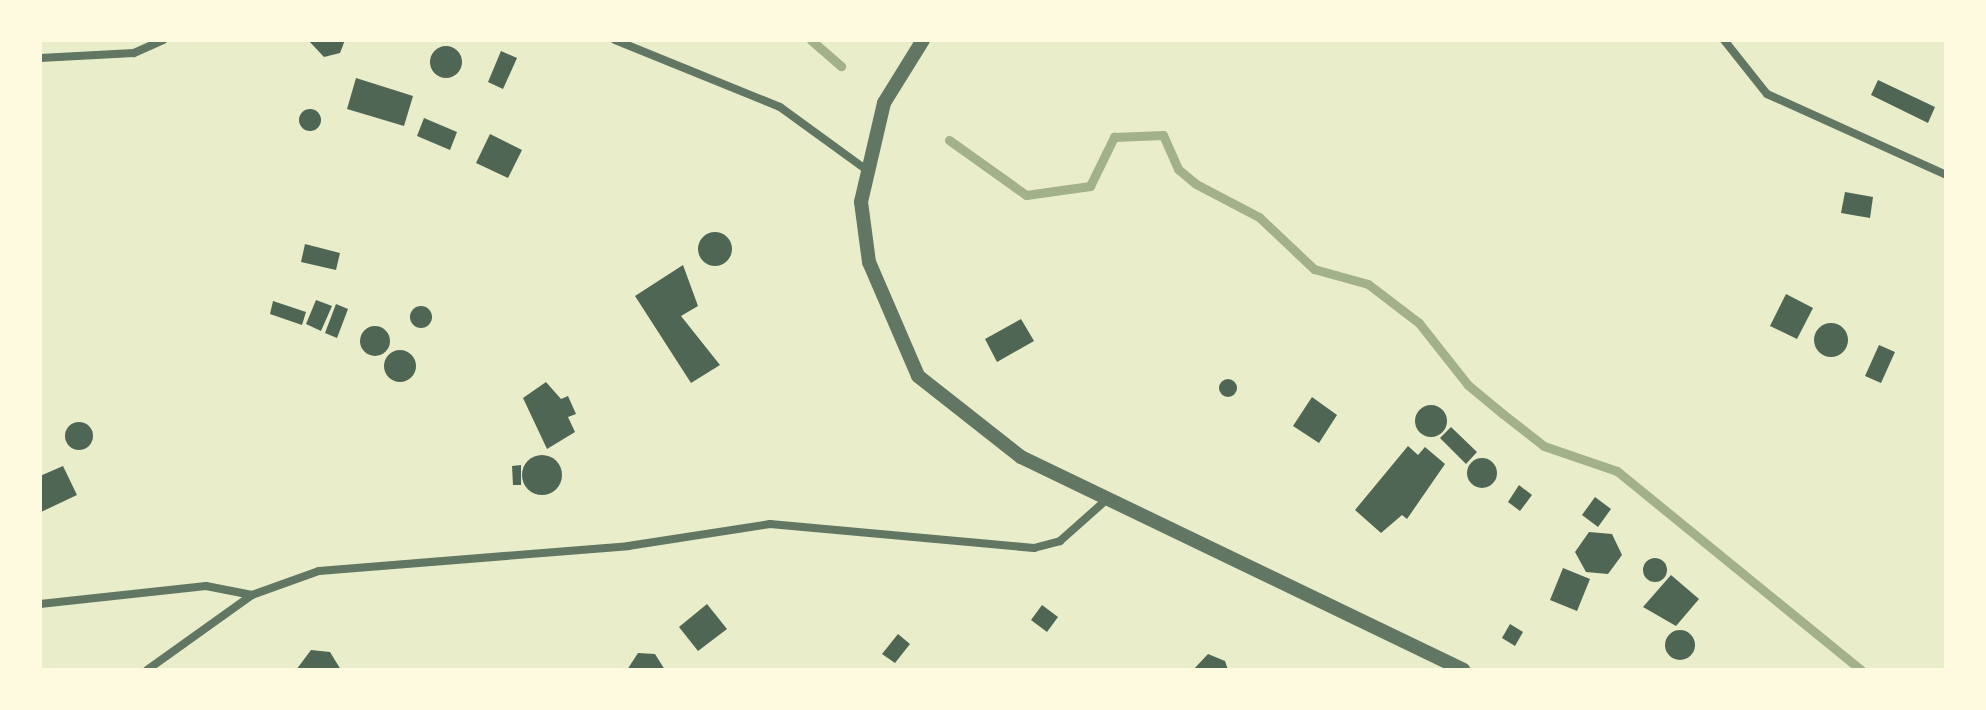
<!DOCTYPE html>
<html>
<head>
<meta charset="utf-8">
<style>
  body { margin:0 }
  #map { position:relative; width:1986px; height:710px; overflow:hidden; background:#e9edc9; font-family:Barlow,sans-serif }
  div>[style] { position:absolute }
  .stream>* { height:9px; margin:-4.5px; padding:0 4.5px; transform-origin:4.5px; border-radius:4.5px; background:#a3b18a }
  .building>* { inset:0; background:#4f6655 }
  .round { border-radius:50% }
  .minor>* { height:8px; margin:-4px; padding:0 4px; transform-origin:4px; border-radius:4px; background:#617663 }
  .tertiary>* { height:14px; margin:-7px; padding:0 7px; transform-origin:7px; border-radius:7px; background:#617663 }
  span { translate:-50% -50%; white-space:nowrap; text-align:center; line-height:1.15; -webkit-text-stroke:8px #fefae0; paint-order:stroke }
  .frame { position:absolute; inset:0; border:42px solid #fefae0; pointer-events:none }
</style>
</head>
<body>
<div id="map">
  <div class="stream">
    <i style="left:811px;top:40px;width:40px;rotate:41deg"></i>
    <i style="left:949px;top:140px;width:95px;rotate:35.5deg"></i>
    <i style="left:1026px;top:195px;width:65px;rotate:-8deg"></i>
    <i style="left:1090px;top:186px;width:55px;rotate:-63.9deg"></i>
    <i style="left:1114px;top:137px;width:49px;rotate:-2.3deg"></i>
    <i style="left:1163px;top:135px;width:37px;rotate:66deg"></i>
    <i style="left:1178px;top:169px;width:23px;rotate:40deg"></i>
    <i style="left:1196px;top:184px;width:71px;rotate:27.6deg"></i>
    <i style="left:1259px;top:217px;width:76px;rotate:43.4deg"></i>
    <i style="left:1314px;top:269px;width:56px;rotate:15.5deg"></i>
    <i style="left:1368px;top:284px;width:64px;rotate:37.4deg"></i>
    <i style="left:1419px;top:323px;width:79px;rotate:51.7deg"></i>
    <i style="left:1468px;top:385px;width:45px;rotate:39.6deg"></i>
    <i style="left:1503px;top:414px;width:52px;rotate:38deg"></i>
    <i style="left:1544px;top:446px;width:77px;rotate:18.9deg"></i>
    <i style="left:1617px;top:471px;width:315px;rotate:39.2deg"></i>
  </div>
  <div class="building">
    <i style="clip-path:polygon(308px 40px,345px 40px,340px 53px,324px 57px)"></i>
    <i class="round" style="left:430px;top:46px;width:32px;height:32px"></i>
    <i style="clip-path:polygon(501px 51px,517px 58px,503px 89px,488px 82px)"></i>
    <i style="clip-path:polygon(356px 78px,413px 96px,404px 126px,347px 109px)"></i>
    <i style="clip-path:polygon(1878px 80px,1935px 107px,1928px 123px,1871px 95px)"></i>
    <i class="round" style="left:299px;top:109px;width:22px;height:22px"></i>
    <i style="clip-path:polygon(424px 118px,457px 132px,450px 150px,417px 136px)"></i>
    <i style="clip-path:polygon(490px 134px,522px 150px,508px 178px,476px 163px)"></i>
    <i style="clip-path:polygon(1845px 192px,1873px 197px,1870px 218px,1841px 213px)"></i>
    <i class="round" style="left:698px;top:232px;width:34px;height:34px"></i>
    <i style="clip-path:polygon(305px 244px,340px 253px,336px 270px,301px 262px)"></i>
    <i style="clip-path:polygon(683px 265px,698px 306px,681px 316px,720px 365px,691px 383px,635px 296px)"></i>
    <i style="clip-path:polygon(1786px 294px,1813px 308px,1797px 339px,1770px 326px)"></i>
    <i style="clip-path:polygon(316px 300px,332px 306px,321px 331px,306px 324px)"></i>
    <i style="clip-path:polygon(273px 301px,306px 312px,302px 325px,270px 314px)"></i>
    <i style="clip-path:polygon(336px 304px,348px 309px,337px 338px,325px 333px)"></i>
    <i class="round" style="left:410px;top:306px;width:22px;height:22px"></i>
    <i style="clip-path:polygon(1021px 319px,1034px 341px,997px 362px,985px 339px)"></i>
    <i class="round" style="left:1814px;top:323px;width:34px;height:34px"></i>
    <i class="round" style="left:360px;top:326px;width:30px;height:30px"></i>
    <i style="clip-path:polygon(1879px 345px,1895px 352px,1881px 383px,1865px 376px)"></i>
    <i class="round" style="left:384px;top:350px;width:32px;height:32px"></i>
    <i class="round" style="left:1219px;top:379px;width:18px;height:18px"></i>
    <i style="clip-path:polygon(546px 382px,561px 399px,568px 396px,576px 414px,568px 417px,575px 432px,547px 449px,523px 398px)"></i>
    <i style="clip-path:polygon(1312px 397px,1337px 415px,1319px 443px,1293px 426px)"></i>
    <i class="round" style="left:1415px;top:405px;width:32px;height:32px"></i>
    <i class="round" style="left:65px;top:422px;width:28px;height:28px"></i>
    <i style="clip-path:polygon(1451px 427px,1477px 452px,1466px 464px,1440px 438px)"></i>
    <i style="clip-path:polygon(1408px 446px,1418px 455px,1425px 447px,1445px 464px,1407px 519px,1402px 515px,1381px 533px,1355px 510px)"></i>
    <i class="round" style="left:522px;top:455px;width:40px;height:40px"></i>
    <i class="round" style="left:1467px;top:458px;width:30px;height:30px"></i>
    <i style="clip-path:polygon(521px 465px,521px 485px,513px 485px,512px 466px)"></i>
    <i style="clip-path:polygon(63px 466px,77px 495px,41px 512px,40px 476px)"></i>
    <i style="clip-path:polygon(1519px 485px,1532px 495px,1520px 511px,1508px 502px)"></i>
    <i style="clip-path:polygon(1595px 497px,1611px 509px,1598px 527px,1582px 515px)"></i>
    <i style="clip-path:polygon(1589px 532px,1612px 534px,1622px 555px,1608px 574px,1586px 572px,1575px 552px)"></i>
    <i class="round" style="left:1643px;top:558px;width:24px;height:24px"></i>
    <i style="clip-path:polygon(1563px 568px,1590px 579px,1577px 611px,1550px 600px)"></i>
    <i style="clip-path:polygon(1671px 575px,1699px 599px,1676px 626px,1643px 607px)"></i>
    <i style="clip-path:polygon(707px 604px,727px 629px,698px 651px,679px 627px)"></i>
    <i style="clip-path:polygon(1042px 605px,1058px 617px,1047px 632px,1031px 620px)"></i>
    <i style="clip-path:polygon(1510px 624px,1523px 632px,1515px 646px,1502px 638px)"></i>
    <i class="round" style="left:1665px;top:630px;width:30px;height:30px"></i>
    <i style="clip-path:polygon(898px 634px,910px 644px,895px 663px,882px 654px)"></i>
    <i style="clip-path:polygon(311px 650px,330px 652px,341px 670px,296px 670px)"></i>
    <i style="clip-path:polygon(638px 653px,655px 654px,665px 670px,627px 670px)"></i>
    <i style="clip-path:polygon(1208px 654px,1225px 661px,1228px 670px,1193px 670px)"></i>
  </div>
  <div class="minor">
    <i style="left:615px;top:40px;width:178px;rotate:22.1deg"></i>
    <i style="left:780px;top:107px;width:104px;rotate:36deg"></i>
    <i style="left:1724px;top:40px;width:69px;rotate:51.5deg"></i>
    <i style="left:1767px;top:94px;width:196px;rotate:24.3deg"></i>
    <i style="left:40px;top:58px;width:94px;rotate:-3deg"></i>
    <i style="left:134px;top:53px;width:32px;rotate:-24deg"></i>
    <i style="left:40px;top:604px;width:167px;rotate:-6.2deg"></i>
    <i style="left:206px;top:586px;width:47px;rotate:11.1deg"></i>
    <i style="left:252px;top:595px;width:71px;rotate:-19.7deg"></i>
    <i style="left:319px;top:571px;width:310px;rotate:-4.6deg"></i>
    <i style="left:628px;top:546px;width:144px;rotate:-8.8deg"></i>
    <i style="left:770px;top:524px;width:265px;rotate:5.2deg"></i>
    <i style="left:1034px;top:548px;width:27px;rotate:-15deg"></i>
    <i style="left:1060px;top:541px;width:59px;rotate:-41.6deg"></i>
    <i style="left:147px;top:670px;width:129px;rotate:-35.5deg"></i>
  </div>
  <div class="tertiary">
    <i style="left:923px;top:40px;width:74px;rotate:121.8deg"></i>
    <i style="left:884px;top:103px;width:102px;rotate:103.1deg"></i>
    <i style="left:861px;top:202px;width:61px;rotate:82.4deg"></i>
    <i style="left:869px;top:262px;width:124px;rotate:66.7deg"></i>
    <i style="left:918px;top:376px;width:131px;rotate:38.2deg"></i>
    <i style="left:1021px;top:457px;width:491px;rotate:25.7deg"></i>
  </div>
  <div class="frame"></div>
</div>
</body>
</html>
